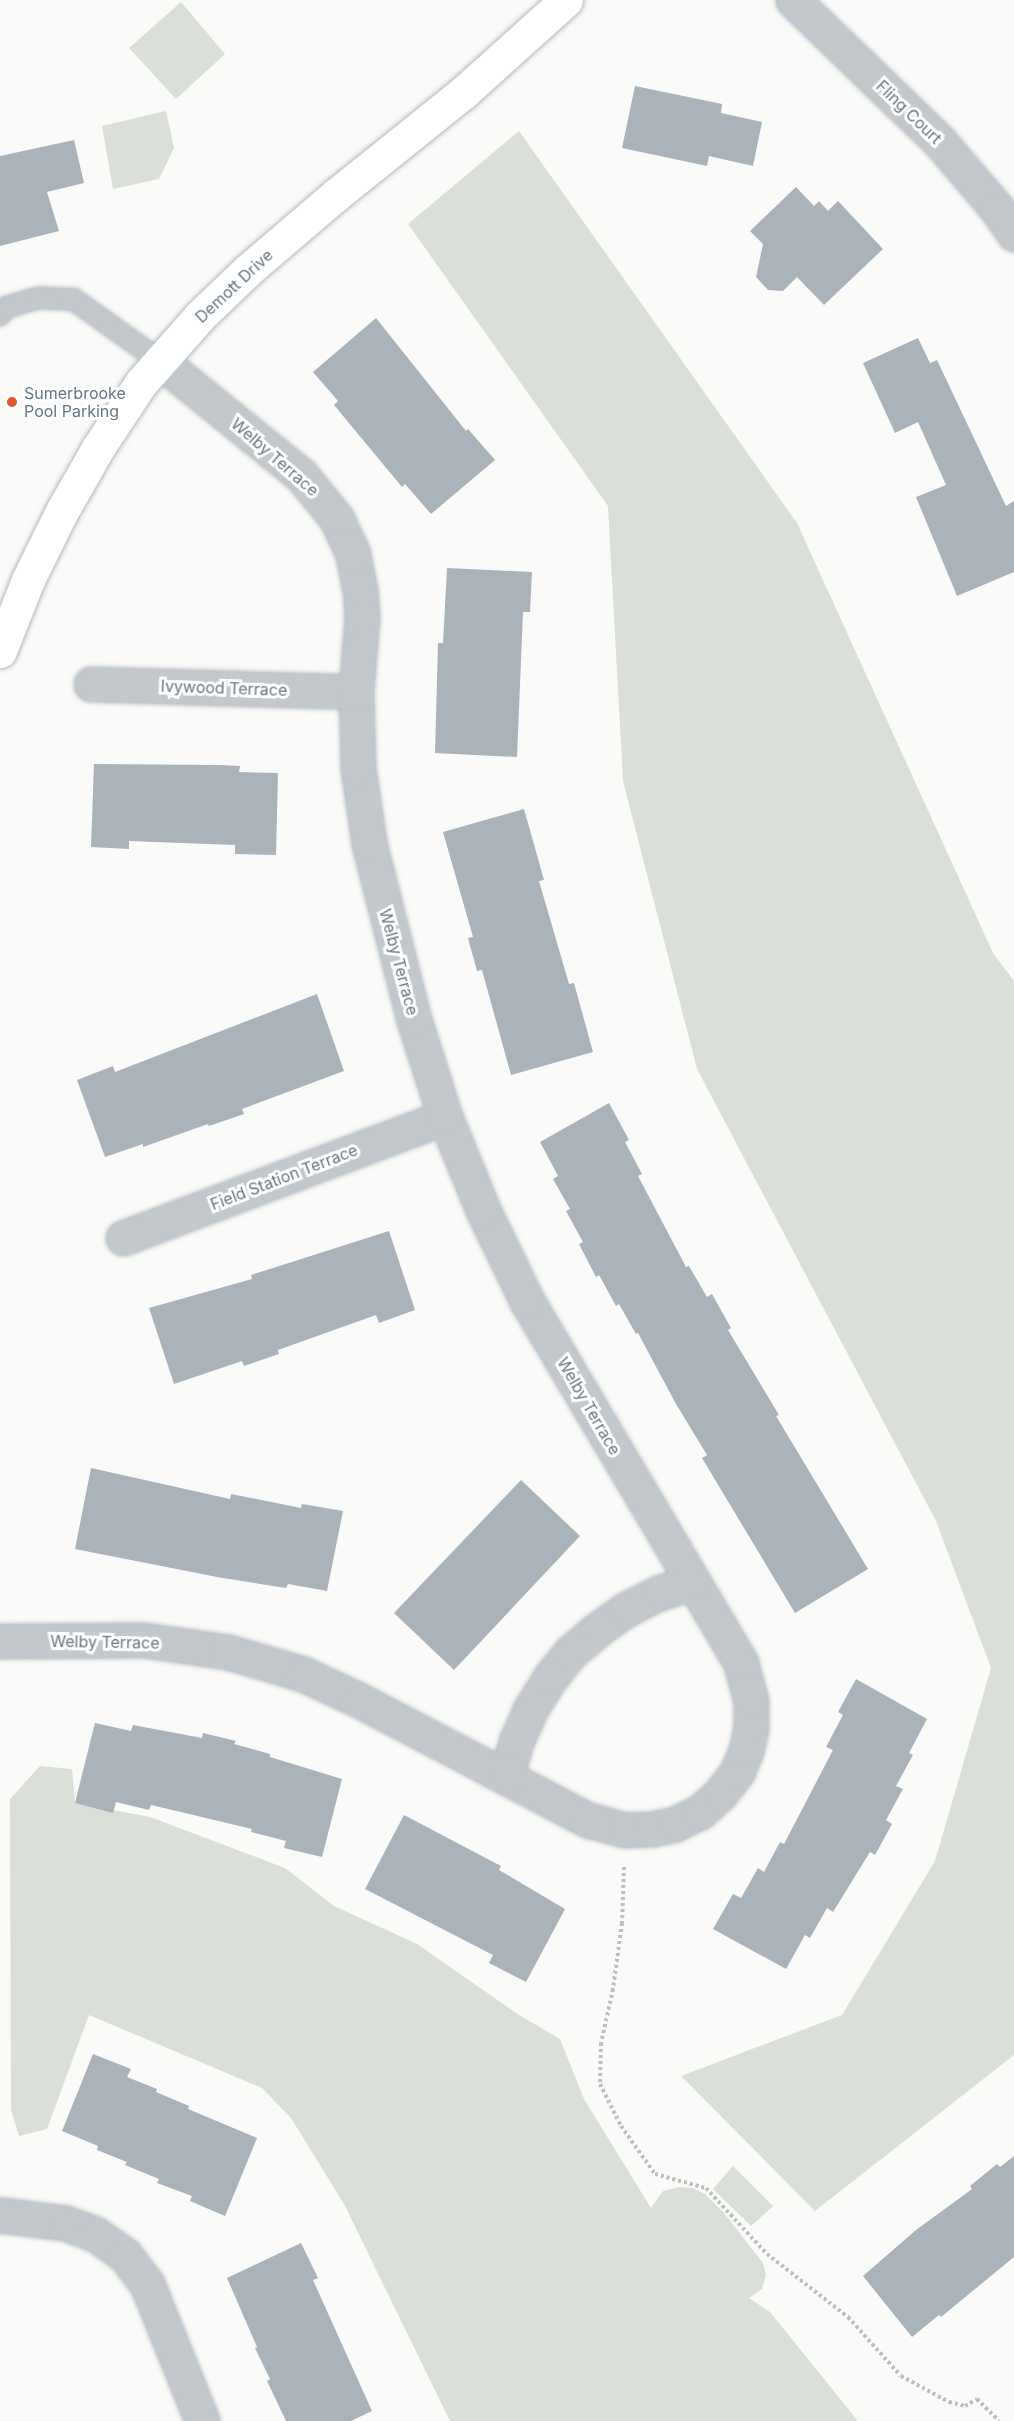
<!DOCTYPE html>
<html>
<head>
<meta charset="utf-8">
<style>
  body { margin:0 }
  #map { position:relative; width:1014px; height:2421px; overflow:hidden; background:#fafaf8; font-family:Inter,sans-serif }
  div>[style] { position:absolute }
  .green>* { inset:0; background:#dadfd7 }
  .building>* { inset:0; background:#aab3b9 }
  .path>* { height:4px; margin-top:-2px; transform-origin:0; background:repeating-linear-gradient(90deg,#bbbfc2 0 3px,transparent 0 6px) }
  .roads { filter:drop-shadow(0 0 2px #b3babf) drop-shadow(0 0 2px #b3babf) }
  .lane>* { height:20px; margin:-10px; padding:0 10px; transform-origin:10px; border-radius:10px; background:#c3c8cc }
  .street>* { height:33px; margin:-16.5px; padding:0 16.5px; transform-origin:16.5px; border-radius:16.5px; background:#c3c8cc }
  .secondary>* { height:33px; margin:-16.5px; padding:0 16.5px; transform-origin:16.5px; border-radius:16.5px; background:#fff }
  .dots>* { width:16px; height:16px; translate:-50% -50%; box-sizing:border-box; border:3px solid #fff; border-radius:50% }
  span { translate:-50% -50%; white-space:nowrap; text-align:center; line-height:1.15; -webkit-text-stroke:6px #fff; paint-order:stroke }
  .street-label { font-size:16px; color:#657683 }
  .poi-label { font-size:16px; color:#657683 }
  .left { translate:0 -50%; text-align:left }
</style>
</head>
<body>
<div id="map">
  <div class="green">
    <i style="clip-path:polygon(181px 2px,225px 54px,176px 99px,129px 48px)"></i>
    <i style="clip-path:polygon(166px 111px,174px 148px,159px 179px,113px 189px,102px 126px)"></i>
    <i style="clip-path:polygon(519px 131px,797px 523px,993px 953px,1014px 981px,1014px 2055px,815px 2211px,681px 2076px,842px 2015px,935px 1861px,991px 1668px,936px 1521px,697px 1069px,623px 781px,608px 506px,408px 224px)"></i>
    <i style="clip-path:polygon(40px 1766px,72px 1769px,75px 1803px,150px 1817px,285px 1868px,334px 1906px,417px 1944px,519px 2015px,560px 2039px,584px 2099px,651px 2208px,663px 2191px,679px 2187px,693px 2188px,705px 2194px,724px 2213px,763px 2263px,766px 2275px,762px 2289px,749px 2298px,770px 2312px,858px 2421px,450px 2421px,344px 2204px,291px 2118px,262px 2088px,89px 2015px,47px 2129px,19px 2136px,11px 2110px,10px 1799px)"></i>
    <i style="clip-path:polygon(733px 2166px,773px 2206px,751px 2226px,713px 2189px)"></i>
  </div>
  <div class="building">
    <i style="clip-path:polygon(635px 86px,722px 104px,721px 113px,762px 122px,753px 166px,709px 156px,707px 166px,622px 148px)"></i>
    <i style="clip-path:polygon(74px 140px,84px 183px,47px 192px,59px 231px,0 246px,0 156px)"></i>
    <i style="clip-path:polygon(796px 187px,814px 206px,819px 201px,828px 211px,838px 201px,883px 249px,824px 305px,797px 277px,783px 291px,768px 290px,756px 277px,763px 244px,750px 231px)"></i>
    <i style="clip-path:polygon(376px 318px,466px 431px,468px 429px,495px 460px,431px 514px,405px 484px,402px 487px,334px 405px,338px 401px,313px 372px)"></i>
    <i style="clip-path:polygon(918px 338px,930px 363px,937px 360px,1006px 506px,1014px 501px,1014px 572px,957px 596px,916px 497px,946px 485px,918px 422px,895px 433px,863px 363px)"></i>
    <i style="clip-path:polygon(447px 568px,532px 572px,530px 612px,523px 612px,517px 757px,435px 753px,438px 643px,443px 643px)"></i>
    <i style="clip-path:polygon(94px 764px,220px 765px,240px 766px,239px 772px,278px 773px,276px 855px,235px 854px,235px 845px,129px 841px,129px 849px,91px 847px)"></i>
    <i style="clip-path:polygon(524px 809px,544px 880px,539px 881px,569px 984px,574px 983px,593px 1052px,511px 1075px,482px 970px,477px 971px,468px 938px,473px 937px,443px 832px)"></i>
    <i style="clip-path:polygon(317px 994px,344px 1071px,242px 1109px,244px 1114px,209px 1126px,208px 1124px,143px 1147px,143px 1144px,105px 1157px,77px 1080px,113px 1066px,115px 1072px)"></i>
    <i style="clip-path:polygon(609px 1103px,629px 1140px,625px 1142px,642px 1174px,638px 1176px,686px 1267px,689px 1266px,707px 1297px,712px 1294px,731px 1328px,728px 1330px,779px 1415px,776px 1416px,868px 1569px,795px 1613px,702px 1458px,707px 1455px,676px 1404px,638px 1333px,636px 1334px,619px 1304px,616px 1306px,599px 1275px,596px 1277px,579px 1244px,583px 1242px,566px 1211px,570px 1209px,553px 1179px,558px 1176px,540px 1142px)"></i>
    <i style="clip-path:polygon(389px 1231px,415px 1310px,379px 1323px,376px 1315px,278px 1350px,279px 1354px,244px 1366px,242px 1361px,174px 1384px,149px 1308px,252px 1279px,251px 1275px)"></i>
    <i style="clip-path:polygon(91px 1468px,230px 1499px,231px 1494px,301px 1508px,302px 1504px,343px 1511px,327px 1591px,288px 1584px,286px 1588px,217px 1577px,75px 1549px)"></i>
    <i style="clip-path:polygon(521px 1480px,580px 1536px,454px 1670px,394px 1613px)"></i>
    <i style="clip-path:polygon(856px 1679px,927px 1719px,909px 1753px,913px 1755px,896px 1786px,903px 1789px,886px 1820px,892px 1824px,875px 1855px,870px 1852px,833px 1912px,827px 1908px,810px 1938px,805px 1935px,786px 1969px,713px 1929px,733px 1894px,741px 1898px,758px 1868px,764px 1872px,780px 1842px,784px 1844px,833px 1750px,826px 1747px,843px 1715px,838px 1712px)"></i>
    <i style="clip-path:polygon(95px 1723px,131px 1731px,133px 1725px,202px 1738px,203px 1733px,236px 1741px,234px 1744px,270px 1754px,270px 1757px,342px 1779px,322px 1857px,284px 1848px,286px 1841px,251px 1832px,252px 1829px,185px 1813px,151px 1805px,149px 1810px,116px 1802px,113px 1813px,75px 1803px)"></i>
    <i style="clip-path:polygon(404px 1815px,501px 1866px,499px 1870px,565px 1909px,526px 1982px,489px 1963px,493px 1955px,365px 1889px)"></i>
    <i style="clip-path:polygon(93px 2054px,131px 2069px,127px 2077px,157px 2089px,156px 2092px,189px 2106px,188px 2109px,257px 2138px,225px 2216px,190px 2201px,192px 2196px,157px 2183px,159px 2179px,125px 2165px,127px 2162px,97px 2150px,98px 2146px,62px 2131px)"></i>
    <i style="clip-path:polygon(1014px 2156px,1014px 2257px,941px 2317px,939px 2315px,912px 2337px,863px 2276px,916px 2230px,972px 2189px,970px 2186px,997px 2164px,1000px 2167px)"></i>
    <i style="clip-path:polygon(301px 2243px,318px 2278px,313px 2280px,372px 2411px,351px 2421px,286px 2421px,267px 2381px,270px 2379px,255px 2348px,257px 2347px,227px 2278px)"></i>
  </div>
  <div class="path">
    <i style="left:624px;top:1867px;width:56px;rotate:92deg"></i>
    <i style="left:622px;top:1923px;width:67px;rotate:97.8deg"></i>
    <i style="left:613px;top:1989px;width:55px;rotate:102.5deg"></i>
    <i style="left:601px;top:2043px;width:41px;rotate:91.4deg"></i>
    <i style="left:600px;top:2084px;width:47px;rotate:63.4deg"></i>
    <i style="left:621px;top:2126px;width:59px;rotate:54.7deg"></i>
    <i style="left:655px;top:2174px;width:53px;rotate:15.4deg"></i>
    <i style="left:706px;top:2188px;width:90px;rotate:47.3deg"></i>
    <i style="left:767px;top:2254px;width:103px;rotate:37.9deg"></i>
    <i style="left:848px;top:2317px;width:79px;rotate:48.1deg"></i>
    <i style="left:901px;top:2376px;width:55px;rotate:28.4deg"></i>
    <i style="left:949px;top:2402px;width:16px;rotate:14deg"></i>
    <i style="left:965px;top:2406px;width:14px;rotate:-30deg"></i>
    <i style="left:977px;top:2399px;width:31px;rotate:45deg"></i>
  </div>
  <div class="roads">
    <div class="lane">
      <i style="left:0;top:315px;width:11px;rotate:-49deg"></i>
      <i style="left:7px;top:307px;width:33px;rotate:-16deg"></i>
      <i style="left:39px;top:298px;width:34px;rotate:2deg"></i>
      <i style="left:73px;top:299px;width:107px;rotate:35.5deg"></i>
    </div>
    <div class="street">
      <i style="left:793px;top:0;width:204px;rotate:44deg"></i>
      <i style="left:940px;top:142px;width:89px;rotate:49.5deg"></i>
      <i style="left:998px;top:210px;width:29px;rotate:56deg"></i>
      <i style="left:91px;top:684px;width:265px;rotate:1.7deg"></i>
      <i style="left:123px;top:1238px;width:344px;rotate:-20.6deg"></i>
      <i style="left:0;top:1641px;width:144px;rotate:-0.4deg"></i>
      <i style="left:144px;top:1640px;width:85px;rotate:8.1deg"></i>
      <i style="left:228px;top:1652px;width:78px;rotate:16.3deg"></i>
      <i style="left:303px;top:1674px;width:62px;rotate:24.9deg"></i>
      <i style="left:359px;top:1700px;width:259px;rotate:27.7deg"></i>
      <i style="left:588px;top:1820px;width:38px;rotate:15deg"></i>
      <i style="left:625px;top:1830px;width:27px;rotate:-2deg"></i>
      <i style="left:652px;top:1829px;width:24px;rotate:-12deg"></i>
      <i style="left:675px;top:1824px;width:28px;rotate:-26deg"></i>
      <i style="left:700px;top:1812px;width:27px;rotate:-42deg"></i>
      <i style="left:720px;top:1794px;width:28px;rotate:-52deg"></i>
      <i style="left:737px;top:1772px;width:23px;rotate:-67deg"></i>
      <i style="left:746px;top:1751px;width:24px;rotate:-78deg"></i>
      <i style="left:751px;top:1728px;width:27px;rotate:-90deg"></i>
      <i style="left:751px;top:1701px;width:39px;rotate:-105deg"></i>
      <i style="left:741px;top:1663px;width:421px;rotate:-120.6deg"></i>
      <i style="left:527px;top:1301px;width:101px;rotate:-115.8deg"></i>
      <i style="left:483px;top:1210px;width:100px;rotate:-112.2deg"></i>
      <i style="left:445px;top:1117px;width:102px;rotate:-107.7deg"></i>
      <i style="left:414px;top:1020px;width:183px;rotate:-104.3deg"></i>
      <i style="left:369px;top:843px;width:76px;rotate:-98.3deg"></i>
      <i style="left:358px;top:768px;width:76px;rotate:-91.5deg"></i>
      <i style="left:356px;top:692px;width:75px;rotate:-85.4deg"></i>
      <i style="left:362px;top:617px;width:26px;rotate:-94deg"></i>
      <i style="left:360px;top:591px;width:38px;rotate:-101deg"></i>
      <i style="left:353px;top:554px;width:38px;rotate:-115deg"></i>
      <i style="left:337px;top:519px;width:57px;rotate:-129.3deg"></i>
      <i style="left:301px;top:475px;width:181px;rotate:-141deg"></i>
      <i style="left:506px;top:1777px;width:36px;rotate:-74deg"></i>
      <i style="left:516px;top:1742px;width:35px;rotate:-66deg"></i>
      <i style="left:530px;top:1710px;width:36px;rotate:-58deg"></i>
      <i style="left:549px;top:1679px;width:35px;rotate:-51deg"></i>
      <i style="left:571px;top:1652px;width:35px;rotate:-40deg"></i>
      <i style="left:598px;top:1629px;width:35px;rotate:-35deg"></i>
      <i style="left:627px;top:1609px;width:36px;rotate:-27deg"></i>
      <i style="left:659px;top:1593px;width:35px;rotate:-18deg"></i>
      <i style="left:0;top:2215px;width:65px;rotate:7deg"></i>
      <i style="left:65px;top:2223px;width:32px;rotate:20deg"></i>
      <i style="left:95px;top:2234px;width:37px;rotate:35deg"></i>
      <i style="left:125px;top:2255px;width:36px;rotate:53deg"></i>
      <i style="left:147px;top:2284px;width:148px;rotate:68.1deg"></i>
    </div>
    <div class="secondary">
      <i style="left:0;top:651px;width:76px;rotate:-68.5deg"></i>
      <i style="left:28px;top:580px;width:75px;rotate:-63.8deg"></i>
      <i style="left:61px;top:513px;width:75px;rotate:-60.4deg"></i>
      <i style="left:98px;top:448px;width:78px;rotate:-56.5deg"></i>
      <i style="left:141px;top:383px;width:89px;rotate:-48.6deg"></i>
      <i style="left:200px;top:316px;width:66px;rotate:-43.8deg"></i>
      <i style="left:248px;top:270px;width:117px;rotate:-40.5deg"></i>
      <i style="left:337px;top:194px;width:163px;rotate:-38.8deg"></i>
      <i style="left:464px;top:92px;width:137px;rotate:-42deg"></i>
    </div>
  </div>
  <div class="dots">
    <i style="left:12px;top:402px;background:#e4572e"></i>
  </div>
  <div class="street-label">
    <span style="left:909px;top:112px;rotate:44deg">Fling Court</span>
    <span style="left:234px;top:286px;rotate:-43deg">Demott Drive</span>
    <span style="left:275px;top:457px;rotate:41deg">Welby Terrace</span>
    <span style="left:224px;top:688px;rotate:2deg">Ivywood Terrace</span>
    <span style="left:399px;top:962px;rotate:75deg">Welby Terrace</span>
    <span style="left:284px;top:1177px;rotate:-21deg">Field Station Terrace</span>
    <span style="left:589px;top:1406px;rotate:60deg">Welby Terrace</span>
    <span style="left:105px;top:1642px;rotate:1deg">Welby Terrace</span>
  </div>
  <div class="poi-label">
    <span class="left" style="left:24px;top:402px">Sumerbrooke<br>Pool Parking</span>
  </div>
</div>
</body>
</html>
